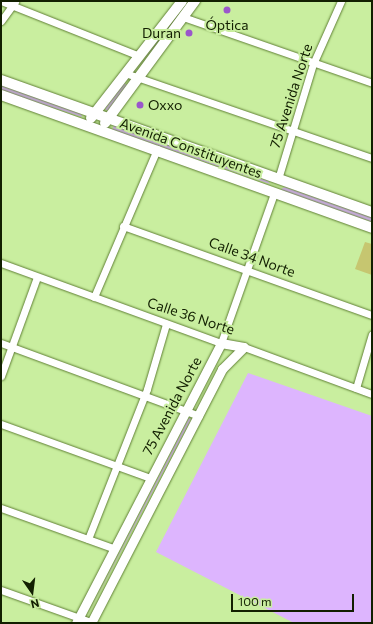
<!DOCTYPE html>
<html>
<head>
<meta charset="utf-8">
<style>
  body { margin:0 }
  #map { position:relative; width:373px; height:624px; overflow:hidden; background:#c9ee9f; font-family:Commissioner,sans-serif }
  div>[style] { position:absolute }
  .green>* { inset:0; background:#ddb5fe }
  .building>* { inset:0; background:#c6c670 }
  .roads { filter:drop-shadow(0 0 1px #608035) drop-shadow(0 0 1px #608035) }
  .minor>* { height:7px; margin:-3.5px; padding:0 3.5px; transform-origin:3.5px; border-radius:3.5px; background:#fff }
  .tertiary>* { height:9px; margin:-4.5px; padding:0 4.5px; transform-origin:4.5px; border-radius:4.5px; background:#fff }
  .secondary>* { height:10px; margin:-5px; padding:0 5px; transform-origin:5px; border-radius:5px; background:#fff }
  .dots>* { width:11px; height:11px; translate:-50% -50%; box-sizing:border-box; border:2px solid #c9ee9f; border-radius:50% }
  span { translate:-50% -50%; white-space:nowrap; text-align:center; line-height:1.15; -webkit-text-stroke:4px #c9ee9f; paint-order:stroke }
  .poi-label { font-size:14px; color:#121f01 }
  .right { translate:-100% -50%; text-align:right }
  .left { translate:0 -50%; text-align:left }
  .street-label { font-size:14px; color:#121f01 }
  .frame { position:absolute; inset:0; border:2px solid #121f01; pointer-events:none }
  .north { position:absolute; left:12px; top:572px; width:40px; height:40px; -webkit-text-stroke:3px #c9ee9f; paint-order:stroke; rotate:166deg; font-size:11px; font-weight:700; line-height:16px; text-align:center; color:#121f01 }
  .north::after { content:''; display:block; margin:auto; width:14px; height:18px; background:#121f01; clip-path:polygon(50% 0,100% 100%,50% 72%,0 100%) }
  .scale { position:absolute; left:231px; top:594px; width:123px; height:18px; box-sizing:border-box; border:2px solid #121f01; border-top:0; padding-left:5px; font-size:12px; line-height:14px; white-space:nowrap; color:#121f01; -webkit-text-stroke:3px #c9ee9f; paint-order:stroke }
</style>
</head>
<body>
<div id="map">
  <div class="green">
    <i style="clip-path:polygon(188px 1px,191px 1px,133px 73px)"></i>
    <i style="clip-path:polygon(124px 83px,127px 85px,108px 111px,105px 109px)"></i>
    <i style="clip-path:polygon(1px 85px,81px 113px,82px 117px,1px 91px)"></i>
    <i style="clip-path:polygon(114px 125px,268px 181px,270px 184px,112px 130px)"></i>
    <i style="clip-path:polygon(285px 187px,372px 217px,372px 222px,284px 192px,281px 189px)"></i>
    <i style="clip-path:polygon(248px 373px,372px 416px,372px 623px,294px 623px,156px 552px)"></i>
    <i style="clip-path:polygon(189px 418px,191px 419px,89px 612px)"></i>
  </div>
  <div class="building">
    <i style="clip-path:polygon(365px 242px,372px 244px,372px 275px,355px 269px)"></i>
  </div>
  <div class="roads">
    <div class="minor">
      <i style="left:1px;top:1px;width:149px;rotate:21.7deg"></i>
      <i style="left:183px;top:17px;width:200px;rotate:19.2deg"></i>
      <i style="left:1px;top:21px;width:24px;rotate:-54deg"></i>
      <i style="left:125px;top:73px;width:261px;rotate:19deg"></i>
      <i style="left:278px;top:179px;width:120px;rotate:-73.1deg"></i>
      <i style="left:313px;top:64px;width:69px;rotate:-66deg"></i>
      <i style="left:123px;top:226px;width:264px;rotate:19.7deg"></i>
      <i style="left:1px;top:263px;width:234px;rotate:20deg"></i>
      <i style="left:221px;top:343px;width:159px;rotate:-70.5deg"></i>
      <i style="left:94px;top:297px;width:161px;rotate:-66.9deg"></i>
      <i style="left:1px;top:343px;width:211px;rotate:20.2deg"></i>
      <i style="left:244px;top:347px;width:136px;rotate:20.2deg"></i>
      <i style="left:1px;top:376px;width:105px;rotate:-70deg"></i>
      <i style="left:356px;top:388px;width:56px;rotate:-73.5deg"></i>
      <i style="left:1px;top:424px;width:158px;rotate:19.9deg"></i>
      <i style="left:1px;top:508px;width:119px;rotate:19.7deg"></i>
      <i style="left:88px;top:539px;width:161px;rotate:-68.5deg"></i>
      <i style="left:147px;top:389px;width:68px;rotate:-73.7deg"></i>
      <i style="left:1px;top:590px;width:96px;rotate:19.6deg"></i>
    </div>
    <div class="tertiary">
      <i style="left:76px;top:623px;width:315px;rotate:-62.6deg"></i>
      <i style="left:221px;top:343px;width:23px;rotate:10deg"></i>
      <i style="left:91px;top:623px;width:286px;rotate:-62.7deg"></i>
      <i style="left:222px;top:369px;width:31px;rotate:-45deg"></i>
    </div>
    <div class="secondary">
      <i style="left:1px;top:80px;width:394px;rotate:19.6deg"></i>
      <i style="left:1px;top:95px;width:394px;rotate:19.7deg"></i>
      <i style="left:91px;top:118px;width:148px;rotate:-52.1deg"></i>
      <i style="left:105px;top:123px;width:152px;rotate:-53.6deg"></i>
    </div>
  </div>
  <div class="dots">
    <i style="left:227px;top:10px;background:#9a56cb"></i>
    <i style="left:189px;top:33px;background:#9a56cb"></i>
    <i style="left:140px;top:105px;background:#9a56cb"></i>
  </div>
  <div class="poi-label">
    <span style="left:227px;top:25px">Óptica</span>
    <span class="right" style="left:181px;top:33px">Duran</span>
    <span class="left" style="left:148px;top:105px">Oxxo</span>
  </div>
  <div class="street-label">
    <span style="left:291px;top:96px;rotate:-72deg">75 Avenida Norte</span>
    <span style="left:191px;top:148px;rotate:20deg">Avenida Constituyentes</span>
    <span style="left:252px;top:257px;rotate:20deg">Calle 34 Norte</span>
    <span style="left:191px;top:316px;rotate:18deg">Calle 36 Norte</span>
    <span style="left:172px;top:406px;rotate:-62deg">75 Avenida Norte</span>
  </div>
  <div class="frame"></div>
  <div class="north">N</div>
  <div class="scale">100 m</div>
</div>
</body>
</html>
